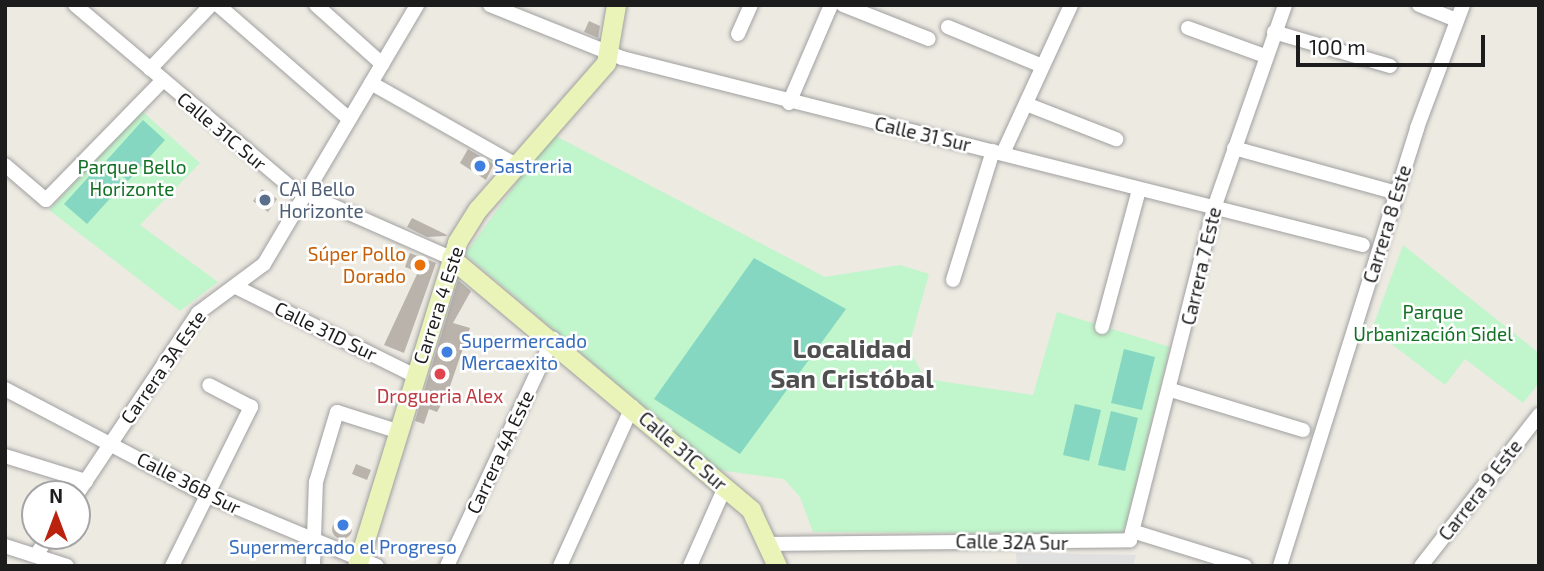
<!DOCTYPE html>
<html>
<head>
<meta charset="utf-8">
<style>
  body { margin:0 }
  #map { position:relative; width:1544px; height:571px; overflow:hidden; background:#edeae2; font-family:"Exo 2",sans-serif }
  div>[style] { position:absolute }
  .park>* { inset:0; background:#c1f5cb }
  .pitch>* { inset:0; background:#85d7c1 }
  .parking>* { inset:0; background:#e0e0e0 }
  .building>* { inset:0; background:#b9b3ac }
  .round { border-radius:50% }
  .roads { filter:drop-shadow(0 0 2px #a0a0a0) drop-shadow(0 0 2px #a0a0a0) }
  .street>* { height:14px; margin:-7px; padding:0 7px; transform-origin:7px; border-radius:7px; background:#fff }
  .secondary>* { height:19px; margin:-9.5px; padding:0 9.5px; transform-origin:9.5px; border-radius:9.5px; background:#eaf4b8 }
  .dots>* { width:19px; height:19px; translate:-50% -50%; box-sizing:border-box; border:4px solid #fff; border-radius:50% }
  span { translate:-50% -50%; white-space:nowrap; text-align:center; line-height:1.15; -webkit-text-stroke:5px #fff; paint-order:stroke }
  .street-label { font-size:19px; color:#1c1c1c }
  .shop-label { font-size:19px; color:#366cbe }
  .left { translate:0 -50%; text-align:left }
  .park-label { font-size:19px; color:#137125 }
  .service-label { font-size:19px; color:#4e5e75 }
  .food-label { font-size:19px; color:#c56008 }
  .right { translate:-100% -50%; text-align:right }
  .health-label { font-size:19px; color:#be3a42 }
  .district-label { font-size:26px; color:#4f4f4f; font-weight:700 }
  .frame { position:absolute; inset:0; border:7px solid #1c1c1c; pointer-events:none }
  .north { position:absolute; left:21px; top:480px; width:70px; height:70px; box-sizing:border-box; background:#fff; border:2px solid #a4a4a4; border-radius:50%; rotate:0deg; font-size:19px; font-weight:700; line-height:28px; text-align:center; color:#1c1c1c }
  .north::after { content:''; display:block; margin:auto; width:24px; height:32px; background:#ba220e; clip-path:polygon(50% 0,100% 100%,50% 72%,0 100%) }
  .scale { position:absolute; left:1296px; top:35px; width:189px; height:32px; box-sizing:border-box; border:4px solid #1c1c1c; border-top:0; padding-left:9px; font-size:21px; line-height:24px; white-space:nowrap; color:#1c1c1c; -webkit-text-stroke:5px #fff; paint-order:stroke }
</style>
</head>
<body>
<div id="map">
  <div class="park">
    <i style="clip-path:polygon(142px 111px,200px 163px,140px 225px,218px 282px,180px 311px,49px 210px)"></i>
    <i style="clip-path:polygon(552px 134px,825px 277px,900px 265px,929px 274px,908px 349px,926px 379px,1033px 395px,1057px 312px,1170px 347px,1126px 525px,1120px 534px,813px 532px,800px 497px,784px 479px,718px 470px,465px 254px)"></i>
    <i style="clip-path:polygon(1403px 245px,1539px 353px,1539px 383px,1523px 403px,1465px 359px,1445px 385px,1372px 329px)"></i>
  </div>
  <div class="pitch">
    <i style="clip-path:polygon(143px 120px,165px 140px,128px 181px,106px 161px)"></i>
    <i style="clip-path:polygon(101px 163px,124px 183px,87px 224px,64px 204px)"></i>
    <i style="clip-path:polygon(754px 258px,846px 309px,740px 454px,654px 399px)"></i>
    <i style="clip-path:polygon(1124px 349px,1155px 357px,1142px 410px,1111px 403px)"></i>
    <i style="clip-path:polygon(1075px 404px,1101px 410px,1089px 461px,1063px 455px)"></i>
    <i style="clip-path:polygon(1111px 411px,1138px 418px,1125px 471px,1098px 465px)"></i>
  </div>
  <div class="parking">
    <i style="clip-path:polygon(1016px 553px,1136px 555px,1133px 566px,1017px 566px)"></i>
  </div>
  <div class="building">
    <i style="clip-path:polygon(589px 21px,600px 26px,598px 38px,584px 32px)"></i>
    <i style="clip-path:polygon(468px 149px,494px 164px,486px 180px,460px 163px)"></i>
    <i style="clip-path:polygon(262px 189px,277px 199px,268px 212px,253px 201px)"></i>
    <i style="clip-path:polygon(412px 218px,447px 235px,446px 236px,427px 237px,407px 227px)"></i>
    <i style="clip-path:polygon(410px 253px,436px 263px,404px 353px,384px 345px,418px 272px,405px 267px)"></i>
    <i style="clip-path:polygon(458px 280px,471px 291px,453px 323px,470px 328px,448px 392px,437px 412px,429px 409px,424px 424px,415px 421px)"></i>
    <i style="clip-path:polygon(356px 464px,371px 470px,367px 480px,352px 474px)"></i>
    <i class="round" style="left:332px;top:519px;width:20px;height:20px"></i>
  </div>
  <div class="roads">
    <div class="street">
      <i style="left:75px;top:5px;width:282px;rotate:40.2deg"></i>
      <i style="left:290px;top:187px;width:176px;rotate:23.8deg"></i>
      <i style="left:218px;top:5px;width:174px;rotate:41deg"></i>
      <i style="left:316px;top:5px;width:89px;rotate:41.8deg"></i>
      <i style="left:490px;top:5px;width:142px;rotate:21.9deg"></i>
      <i style="left:622px;top:58px;width:764px;rotate:14.16deg"></i>
      <i style="left:843px;top:5px;width:92px;rotate:21.6deg"></i>
      <i style="left:1419px;top:5px;width:40px;rotate:22deg"></i>
      <i style="left:948px;top:27px;width:102px;rotate:22.5deg"></i>
      <i style="left:1188px;top:28px;width:82px;rotate:20deg"></i>
      <i style="left:1274px;top:32px;width:121px;rotate:16.3deg"></i>
      <i style="left:738px;top:34px;width:32px;rotate:-66deg"></i>
      <i style="left:150px;top:69px;width:88px;rotate:-46.4deg"></i>
      <i style="left:371px;top:83px;width:167px;rotate:29.5deg"></i>
      <i style="left:789px;top:103px;width:107px;rotate:-66.8deg"></i>
      <i style="left:1026px;top:104px;width:97px;rotate:21.3deg"></i>
      <i style="left:1234px;top:148px;width:169px;rotate:15.4deg"></i>
      <i style="left:1003px;top:153px;width:163px;rotate:-65.3deg"></i>
      <i style="left:5px;top:165px;width:54px;rotate:40.5deg"></i>
      <i style="left:46px;top:200px;width:168px;rotate:-45.7deg"></i>
      <i style="left:953px;top:280px;width:135px;rotate:-72.8deg"></i>
      <i style="left:236px;top:287px;width:200px;rotate:26.4deg"></i>
      <i style="left:1102px;top:327px;width:142px;rotate:-74.9deg"></i>
      <i style="left:5px;top:389px;width:228px;rotate:27.7deg"></i>
      <i style="left:207px;top:495px;width:184px;rotate:22.7deg"></i>
      <i style="left:1171px;top:390px;width:138px;rotate:16.9deg"></i>
      <i style="left:5px;top:456px;width:85px;rotate:17.2deg"></i>
      <i style="left:77px;top:494px;width:218px;rotate:-56.2deg"></i>
      <i style="left:198px;top:313px;width:82px;rotate:-36.6deg"></i>
      <i style="left:264px;top:264px;width:301px;rotate:-59.4deg"></i>
      <i style="left:1135px;top:532px;width:115px;rotate:17.2deg"></i>
      <i style="left:770px;top:544px;width:360px;rotate:-0.6deg"></i>
      <i style="left:1130px;top:540px;width:342px;rotate:-75.8deg"></i>
      <i style="left:1214px;top:208px;width:215px;rotate:-70.7deg"></i>
      <i style="left:5px;top:546px;width:65px;rotate:17.9deg"></i>
      <i style="left:38px;top:552px;width:19px;rotate:-55deg"></i>
      <i style="left:172px;top:566px;width:178px;rotate:-63.6deg"></i>
      <i style="left:251px;top:407px;width:47px;rotate:-152.4deg"></i>
      <i style="left:313px;top:566px;width:84px;rotate:-88deg"></i>
      <i style="left:316px;top:482px;width:73px;rotate:-73.3deg"></i>
      <i style="left:337px;top:412px;width:66px;rotate:17.6deg"></i>
      <i style="left:447px;top:566px;width:251px;rotate:-65deg"></i>
      <i style="left:560px;top:566px;width:175px;rotate:-65.6deg"></i>
      <i style="left:690px;top:566px;width:86px;rotate:-66.1deg"></i>
      <i style="left:1280px;top:566px;width:459px;rotate:-72.6deg"></i>
      <i style="left:1417px;top:128px;width:131px;rotate:-69.5deg"></i>
      <i style="left:1421px;top:566px;width:192px;rotate:-52deg"></i>
    </div>
    <div class="secondary">
      <i style="left:451px;top:258px;width:392px;rotate:40deg"></i>
      <i style="left:751px;top:510px;width:62px;rotate:65.1deg"></i>
      <i style="left:357px;top:566px;width:339px;rotate:-72.8deg"></i>
      <i style="left:457px;top:242px;width:39px;rotate:-58deg"></i>
      <i style="left:478px;top:209px;width:194px;rotate:-48.8deg"></i>
      <i style="left:606px;top:63px;width:59px;rotate:-80.2deg"></i>
    </div>
  </div>
  <div class="dots">
    <i style="left:480px;top:166px;background:#3f7fe0"></i>
    <i style="left:265px;top:200px;background:#5c6f8a"></i>
    <i style="left:420px;top:265px;background:#e8710a"></i>
    <i style="left:447px;top:352px;background:#3f7fe0"></i>
    <i style="left:440px;top:374px;background:#e0444e"></i>
    <i style="left:343px;top:525px;background:#3f7fe0"></i>
  </div>
  <div class="street-label">
    <span style="left:222px;top:131px;rotate:40deg">Calle 31C Sur</span>
    <span style="left:923px;top:134px;rotate:13deg">Calle 31 Sur</span>
    <span style="left:1387px;top:224px;rotate:-73deg">Carrera 8 Este</span>
    <span style="left:1201px;top:266px;rotate:-77deg">Carrera 7 Este</span>
    <span style="left:438px;top:305px;rotate:-72deg">Carrera 4 Este</span>
    <span style="left:326px;top:331px;rotate:26deg">Calle 31D Sur</span>
    <span style="left:163px;top:367px;rotate:-55deg">Carrera 3A Este</span>
    <span style="left:683px;top:451px;rotate:41deg">Calle 31C Sur</span>
    <span style="left:500px;top:452px;rotate:-65deg">Carrera 4A Este</span>
    <span style="left:189px;top:483px;rotate:27deg">Calle 36B Sur</span>
    <span style="left:1480px;top:490px;rotate:-52deg">Carrera 9 Este</span>
    <span style="left:1012px;top:542px;rotate:1deg">Calle 32A Sur</span>
  </div>
  <div class="shop-label">
    <span class="left" style="left:494px;top:166px">Sastreria</span>
    <span class="left" style="left:461px;top:352px">Supermercado<br>Mercaexito</span>
    <span style="left:343px;top:547px">Supermercado el Progreso</span>
  </div>
  <div class="park-label">
    <span style="left:132px;top:178px">Parque Bello<br>Horizonte</span>
    <span style="left:1433px;top:323px">Parque<br>Urbanización Sidel</span>
  </div>
  <div class="service-label">
    <span class="left" style="left:279px;top:200px">CAI Bello<br>Horizonte</span>
  </div>
  <div class="food-label">
    <span class="right" style="left:406px;top:265px">Súper Pollo<br>Dorado</span>
  </div>
  <div class="health-label">
    <span style="left:440px;top:396px">Drogueria Alex</span>
  </div>
  <div class="district-label">
    <span style="left:852px;top:363px">Localidad<br>San Cristóbal</span>
  </div>
  <div class="frame"></div>
  <div class="north">N</div>
  <div class="scale">100 m</div>
</div>
</body>
</html>
